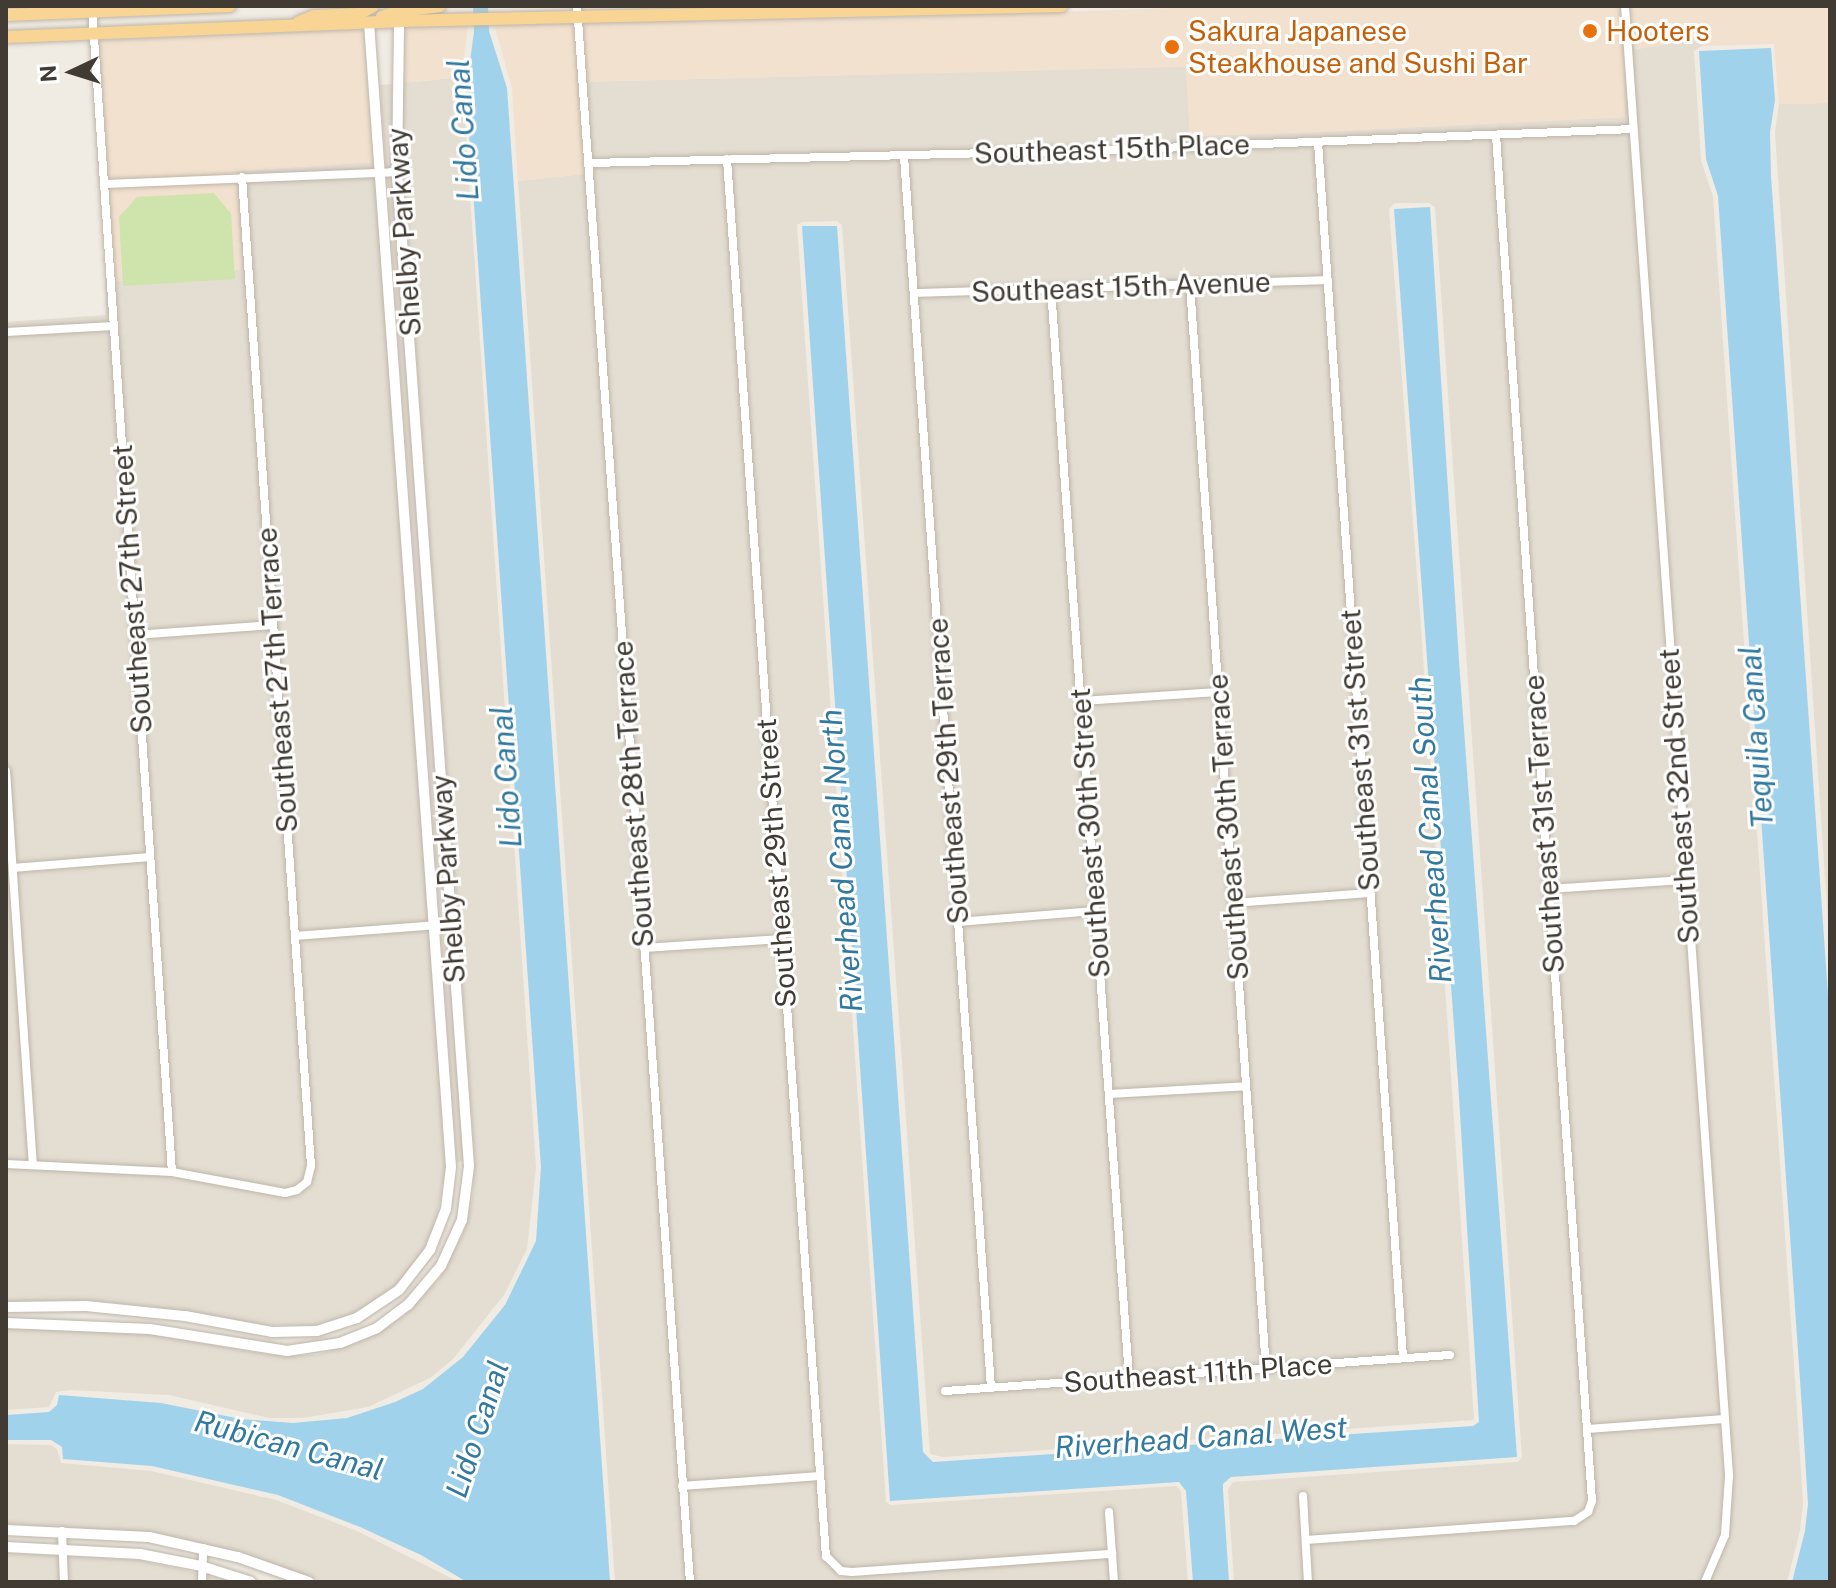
<!DOCTYPE html>
<html>
<head>
<meta charset="utf-8">
<style>
  body { margin:0 }
  #map { position:relative; width:1836px; height:1588px; overflow:hidden; background:#f0ebe3; font-family:"Public Sans",sans-serif }
  div>[style] { position:absolute }
  .residential>* { inset:0; background:#e4ddd1 }
  .commercial>* { inset:0; background:#f2e1ce }
  .green>* { inset:0; background:#cfe3ad }
  .water>* { inset:0; background:#a1d2eb }
  .roads { filter:drop-shadow(0 0 2px #beb5a9) drop-shadow(0 0 2px #beb5a9) }
  .minor>* { height:8px; margin:-4px; padding:0 4px; transform-origin:4px; border-radius:4px; background:#fff }
  .tertiary>* { height:10px; margin:-5px; padding:0 5px; transform-origin:5px; border-radius:5px; background:#fff }
  .primary>* { height:12px; margin:-6px; padding:0 6px; transform-origin:6px; border-radius:6px; background:#f8d594 }
  .dots>* { width:22px; height:22px; translate:-50% -50%; box-sizing:border-box; border:4px solid #fff; border-radius:50% }
  span { translate:-50% -50%; white-space:nowrap; text-align:center; line-height:1.15; -webkit-text-stroke:6px #fff; paint-order:stroke }
  .food-label { font-size:28px; color:#c56008 }
  .left { translate:0 -50%; text-align:left }
  .street-label { font-size:28px; color:#423b34 }
  .water-label { font-size:30px; color:#3279a0; font-style:italic }
  .frame { position:absolute; inset:0; border:8px solid #423b34; pointer-events:none }
  .north { position:absolute; left:32px; top:32px; width:80px; height:80px; -webkit-text-stroke:6px #fff; paint-order:stroke; rotate:266deg; font-size:22px; font-weight:700; line-height:32px; text-align:center; color:#423b34 }
  .north::after { content:''; display:block; margin:auto; width:28px; height:36px; background:#423b34; clip-path:polygon(50% 0,100% 100%,50% 72%,0 100%) }
</style>
</head>
<body>
<div id="map">
  <div class="residential">
    <i style="clip-path:polygon(1696px 40px,1702px 46px,1694px 51px,1701px 160px,1713px 197px,1797px 1409px,1803px 1504px,1800px 1530px,1787px 1582px,1234px 1582px,1228px 1490px,1233px 1482px,1517px 1462px,1522px 1458px,1435px 207px,1429px 203px,1395px 203px,1389px 209px,1421px 627px,1474px 1420px,943px 1457px,930px 1454px,842px 225px,837px 221px,802px 222px,797px 225px,886px 1502px,891px 1505px,1177px 1486px,1181px 1492px,1188px 1582px,615px 1582px,518px 181px,594px 173px,580px 82px,1186px 66px,1190px 136px,1318px 132px,1624px 117px,1623px 51px)"></i>
    <i style="clip-path:polygon(462px 77px,536px 1167px,527px 1249px,504px 1295px,453px 1359px,430px 1378px,368px 1407px,303px 1418px,269px 1418px,169px 1395px,70px 1390px,56px 1392px,49px 1407px,6px 1410px,6px 1329px,98px 1330px,149px 1334px,270px 1355px,315px 1355px,355px 1344px,402px 1317px,439px 1279px,463px 1234px,473px 1195px,475px 1161px,403px 171px,403px 83px)"></i>
    <i style="clip-path:polygon(392px 84px,392px 177px,463px 1161px,457px 1162px,380px 85px)"></i>
    <i style="clip-path:polygon(1830px 103px,1830px 952px,1775px 132px,1779px 104px)"></i>
    <i style="clip-path:polygon(375px 162px,446px 1167px,436px 1222px,419px 1258px,395px 1287px,355px 1314px,316px 1325px,258px 1325px,186px 1311px,87px 1300px,6px 1302px,6px 322px,106px 315px,105px 282px,241px 269px,236px 171px)"></i>
    <i style="clip-path:polygon(6px 1444px,50px 1445px,57px 1449px,61px 1463px,151px 1471px,276px 1500px,357px 1531px,459px 1582px,323px 1582px,239px 1552px,149px 1532px,6px 1524px)"></i>
    <i style="clip-path:polygon(6px 1553px,139px 1560px,235px 1582px,6px 1582px)"></i>
  </div>
  <div class="commercial">
    <i style="clip-path:polygon(1231px 6px,1830px 6px,1830px 103px,1779px 104px,1774px 44px,1702px 46px,1696px 40px,1623px 51px,1625px 117px,1318px 132px,1190px 136px,1186px 67px,581px 82px,594px 173px,518px 181px,512px 88px,494px 24px,918px 17px)"></i>
    <i style="clip-path:polygon(468px 25px,462px 77px,403px 83px,405px 27px)"></i>
    <i style="clip-path:polygon(364px 29px,375px 162px,236px 171px,242px 269px,107px 282px,91px 41px)"></i>
  </div>
  <div class="green">
    <i style="clip-path:polygon(214px 193px,231px 214px,235px 279px,123px 286px,119px 217px,137px 197px)"></i>
  </div>
  <div class="water">
    <i style="clip-path:polygon(473px 6px,488px 6px,489px 31px,507px 88px,610px 1582px,467px 1582px,421px 1555px,360px 1527px,278px 1495px,152px 1466px,63px 1459px,62px 1447px,51px 1440px,6px 1440px,6px 1415px,49px 1412px,57px 1405px,59px 1395px,161px 1403px,241px 1419px,293px 1423px,347px 1418px,395px 1402px,423px 1389px,463px 1357px,505px 1305px,536px 1241px,541px 1167px,466px 90px,474px 32px)"></i>
    <i style="clip-path:polygon(1771px 48px,1775px 100px,1770px 132px,1771px 176px,1830px 1024px,1830px 1582px,1792px 1582px,1805px 1531px,1808px 1504px,1802px 1409px,1718px 196px,1706px 159px,1699px 51px)"></i>
    <i style="clip-path:polygon(1430px 207px,1459px 661px,1517px 1457px,1231px 1477px,1223px 1484px,1223px 1490px,1229px 1582px,1193px 1582px,1186px 1491px,1179px 1482px,890px 1501px,802px 226px,837px 226px,923px 1452px,933px 1462px,1473px 1426px,1479px 1422px,1458px 1081px,1394px 209px)"></i>
  </div>
  <div class="roads">
    <div class="minor">
      <i style="left:577px;top:6px;width:1580px;rotate:85.9deg"></i>
      <i style="left:1625px;top:6px;width:1474px;rotate:85.95deg"></i>
      <i style="left:1729px;top:1476px;width:59px;rotate:93.9deg"></i>
      <i style="left:1725px;top:1535px;width:51px;rotate:113.1deg"></i>
      <i style="left:92px;top:8px;width:1167px;rotate:86.07deg"></i>
      <i style="left:1318px;top:142px;width:1219px;rotate:86deg"></i>
      <i style="left:904px;top:156px;width:1234px;rotate:85.96deg"></i>
      <i style="left:727px;top:159px;width:1401px;rotate:85.95deg"></i>
      <i style="left:826px;top:1556px;width:21px;rotate:45deg"></i>
      <i style="left:841px;top:1571px;width:11px;rotate:5deg"></i>
      <i style="left:852px;top:1572px;width:261px;rotate:-4deg"></i>
      <i style="left:590px;top:163px;width:521px;rotate:-1.43deg"></i>
      <i style="left:1111px;top:150px;width:522px;rotate:-2.3deg"></i>
      <i style="left:104px;top:184px;width:293px;rotate:-2.3deg"></i>
      <i style="left:1190px;top:285px;width:1087px;rotate:85.99deg"></i>
      <i style="left:1051px;top:289px;width:1091px;rotate:85.9deg"></i>
      <i style="left:916px;top:293px;width:410px;rotate:-1.8deg"></i>
      <i style="left:6px;top:332px;width:108px;rotate:-3.2deg"></i>
      <i style="left:135px;top:635px;width:138px;rotate:-4.1deg"></i>
      <i style="left:1082px;top:701px;width:136px;rotate:-3.8deg"></i>
      <i style="left:6px;top:771px;width:394px;rotate:86.1deg"></i>
      <i style="left:13px;top:868px;width:137px;rotate:-4.6deg"></i>
      <i style="left:1549px;top:889px;width:135px;rotate:-3.8deg"></i>
      <i style="left:1233px;top:903px;width:137px;rotate:-4.2deg"></i>
      <i style="left:958px;top:922px;width:137px;rotate:-4.6deg"></i>
      <i style="left:295px;top:936px;width:156px;rotate:-4.4deg"></i>
      <i style="left:644px;top:948px;width:138px;rotate:-3.7deg"></i>
      <i style="left:1109px;top:1094px;width:137px;rotate:-3.3deg"></i>
      <i style="left:6px;top:1164px;width:166px;rotate:2.8deg"></i>
      <i style="left:172px;top:1172px;width:115px;rotate:10.5deg"></i>
      <i style="left:285px;top:1193px;width:12px;rotate:-14deg"></i>
      <i style="left:297px;top:1190px;width:13px;rotate:-39deg"></i>
      <i style="left:307px;top:1182px;width:16px;rotate:-76deg"></i>
      <i style="left:311px;top:1166px;width:991px;rotate:-93.99deg"></i>
      <i style="left:945px;top:1391px;width:506px;rotate:-4.08deg"></i>
      <i style="left:1588px;top:1429px;width:136px;rotate:-4.2deg"></i>
      <i style="left:682px;top:1486px;width:138px;rotate:-4.1deg"></i>
      <i style="left:1303px;top:1496px;width:86px;rotate:86.7deg"></i>
      <i style="left:1109px;top:1512px;width:70px;rotate:85.9deg"></i>
      <i style="left:62px;top:1531px;width:51px;rotate:87.8deg"></i>
      <i style="left:1306px;top:1540px;width:269px;rotate:-4.1deg"></i>
      <i style="left:1574px;top:1521px;width:17px;rotate:-33deg"></i>
      <i style="left:1588px;top:1512px;width:12px;rotate:-70deg"></i>
      <i style="left:1592px;top:1501px;width:1368px;rotate:-94.02deg"></i>
      <i style="left:202px;top:1582px;width:34px;rotate:-88deg"></i>
    </div>
    <div class="tertiary">
      <i style="left:6px;top:1307px;width:80px;rotate:-0.7deg"></i>
      <i style="left:86px;top:1306px;width:100px;rotate:5.8deg"></i>
      <i style="left:185px;top:1316px;width:88px;rotate:10.4deg"></i>
      <i style="left:272px;top:1332px;width:45px;rotate:-1.3deg"></i>
      <i style="left:317px;top:1331px;width:42px;rotate:-18deg"></i>
      <i style="left:357px;top:1318px;width:50px;rotate:-33.7deg"></i>
      <i style="left:399px;top:1290px;width:51px;rotate:-52.2deg"></i>
      <i style="left:430px;top:1250px;width:44px;rotate:-68.7deg"></i>
      <i style="left:446px;top:1209px;width:42px;rotate:-83.2deg"></i>
      <i style="left:451px;top:1167px;width:1148px;rotate:-94.1deg"></i>
      <i style="left:6px;top:1323px;width:144px;rotate:2.4deg"></i>
      <i style="left:150px;top:1329px;width:139px;rotate:9.1deg"></i>
      <i style="left:287px;top:1351px;width:54px;rotate:-8.6deg"></i>
      <i style="left:340px;top:1343px;width:40px;rotate:-22deg"></i>
      <i style="left:377px;top:1328px;width:39px;rotate:-37deg"></i>
      <i style="left:408px;top:1305px;width:51px;rotate:-49.8deg"></i>
      <i style="left:441px;top:1266px;width:51px;rotate:-65.5deg"></i>
      <i style="left:462px;top:1220px;width:54px;rotate:-82.6deg"></i>
      <i style="left:469px;top:1166px;width:997px;rotate:-94.14deg"></i>
      <i style="left:397px;top:172px;width:151px;rotate:-89.2deg"></i>
      <i style="left:6px;top:1530px;width:143px;rotate:2.8deg"></i>
      <i style="left:149px;top:1537px;width:91px;rotate:12.7deg"></i>
      <i style="left:238px;top:1557px;width:75px;rotate:19.4deg"></i>
      <i style="left:6px;top:1547px;width:134px;rotate:3deg"></i>
      <i style="left:140px;top:1554px;width:62px;rotate:11.1deg"></i>
      <i style="left:201px;top:1566px;width:52px;rotate:17.7deg"></i>
    </div>
    <div class="primary">
      <i style="left:6px;top:15px;width:224px;rotate:-2.3deg"></i>
      <i style="left:382px;top:17px;width:18px;rotate:-19deg"></i>
      <i style="left:399px;top:11px;width:41px;rotate:-7deg"></i>
      <i style="left:299px;top:22px;width:16px;rotate:-22deg"></i>
      <i style="left:314px;top:16px;width:45px;rotate:-2.5deg"></i>
      <i style="left:359px;top:14px;width:16px;rotate:-30deg"></i>
      <i style="left:6px;top:37px;width:393px;rotate:-2.3deg"></i>
      <i style="left:399px;top:21px;width:663px;rotate:-1.3deg"></i>
    </div>
  </div>
  <div class="dots">
    <i style="left:1590px;top:31px;background:#e8710a"></i>
    <i style="left:1172px;top:47px;background:#e8710a"></i>
  </div>
  <div class="food-label">
    <span class="left" style="left:1188px;top:47px">Sakura Japanese<br>Steakhouse and Sushi Bar</span>
    <span class="left" style="left:1606px;top:31px">Hooters</span>
  </div>
  <div class="street-label">
    <span style="left:1112px;top:149px;rotate:-2deg">Southeast 15th Place</span>
    <span style="left:404px;top:232px;rotate:-94deg">Shelby Parkway</span>
    <span style="left:1121px;top:287px;rotate:-2deg">Southeast 15th Avenue</span>
    <span style="left:132px;top:589px;rotate:-94deg">Southeast 27th Street</span>
    <span style="left:277px;top:680px;rotate:-94deg">Southeast 27th Terrace</span>
    <span style="left:1360px;top:750px;rotate:-94deg">Southeast 31st Street</span>
    <span style="left:948px;top:771px;rotate:-94deg">Southeast 29th Terrace</span>
    <span style="left:633px;top:794px;rotate:-94deg">Southeast 28th Terrace</span>
    <span style="left:1679px;top:796px;rotate:-94deg">Southeast 32nd Street</span>
    <span style="left:1544px;top:824px;rotate:-94deg">Southeast 31st Terrace</span>
    <span style="left:1228px;top:827px;rotate:-94deg">Southeast 30th Terrace</span>
    <span style="left:1090px;top:833px;rotate:-94deg">Southeast 30th Street</span>
    <span style="left:776px;top:863px;rotate:-94deg">Southeast 29th Street</span>
    <span style="left:448px;top:879px;rotate:-94deg">Shelby Parkway</span>
    <span style="left:1198px;top:1373px;rotate:-4deg">Southeast 11th Place</span>
  </div>
  <div class="water-label">
    <span style="left:463px;top:130px;rotate:-94deg">Lido Canal</span>
    <span style="left:1756px;top:737px;rotate:-94deg">Tequila Canal</span>
    <span style="left:506px;top:777px;rotate:-94deg">Lido Canal</span>
    <span style="left:1430px;top:830px;rotate:-94deg">Riverhead Canal South</span>
    <span style="left:841px;top:861px;rotate:-94deg">Riverhead Canal North</span>
    <span style="left:477px;top:1429px;rotate:-72deg">Lido Canal</span>
    <span style="left:1201px;top:1437px;rotate:-4deg">Riverhead Canal West</span>
    <span style="left:289px;top:1445px;rotate:15deg">Rubican Canal</span>
  </div>
  <div class="frame"></div>
  <div class="north">N</div>
</div>
</body>
</html>
